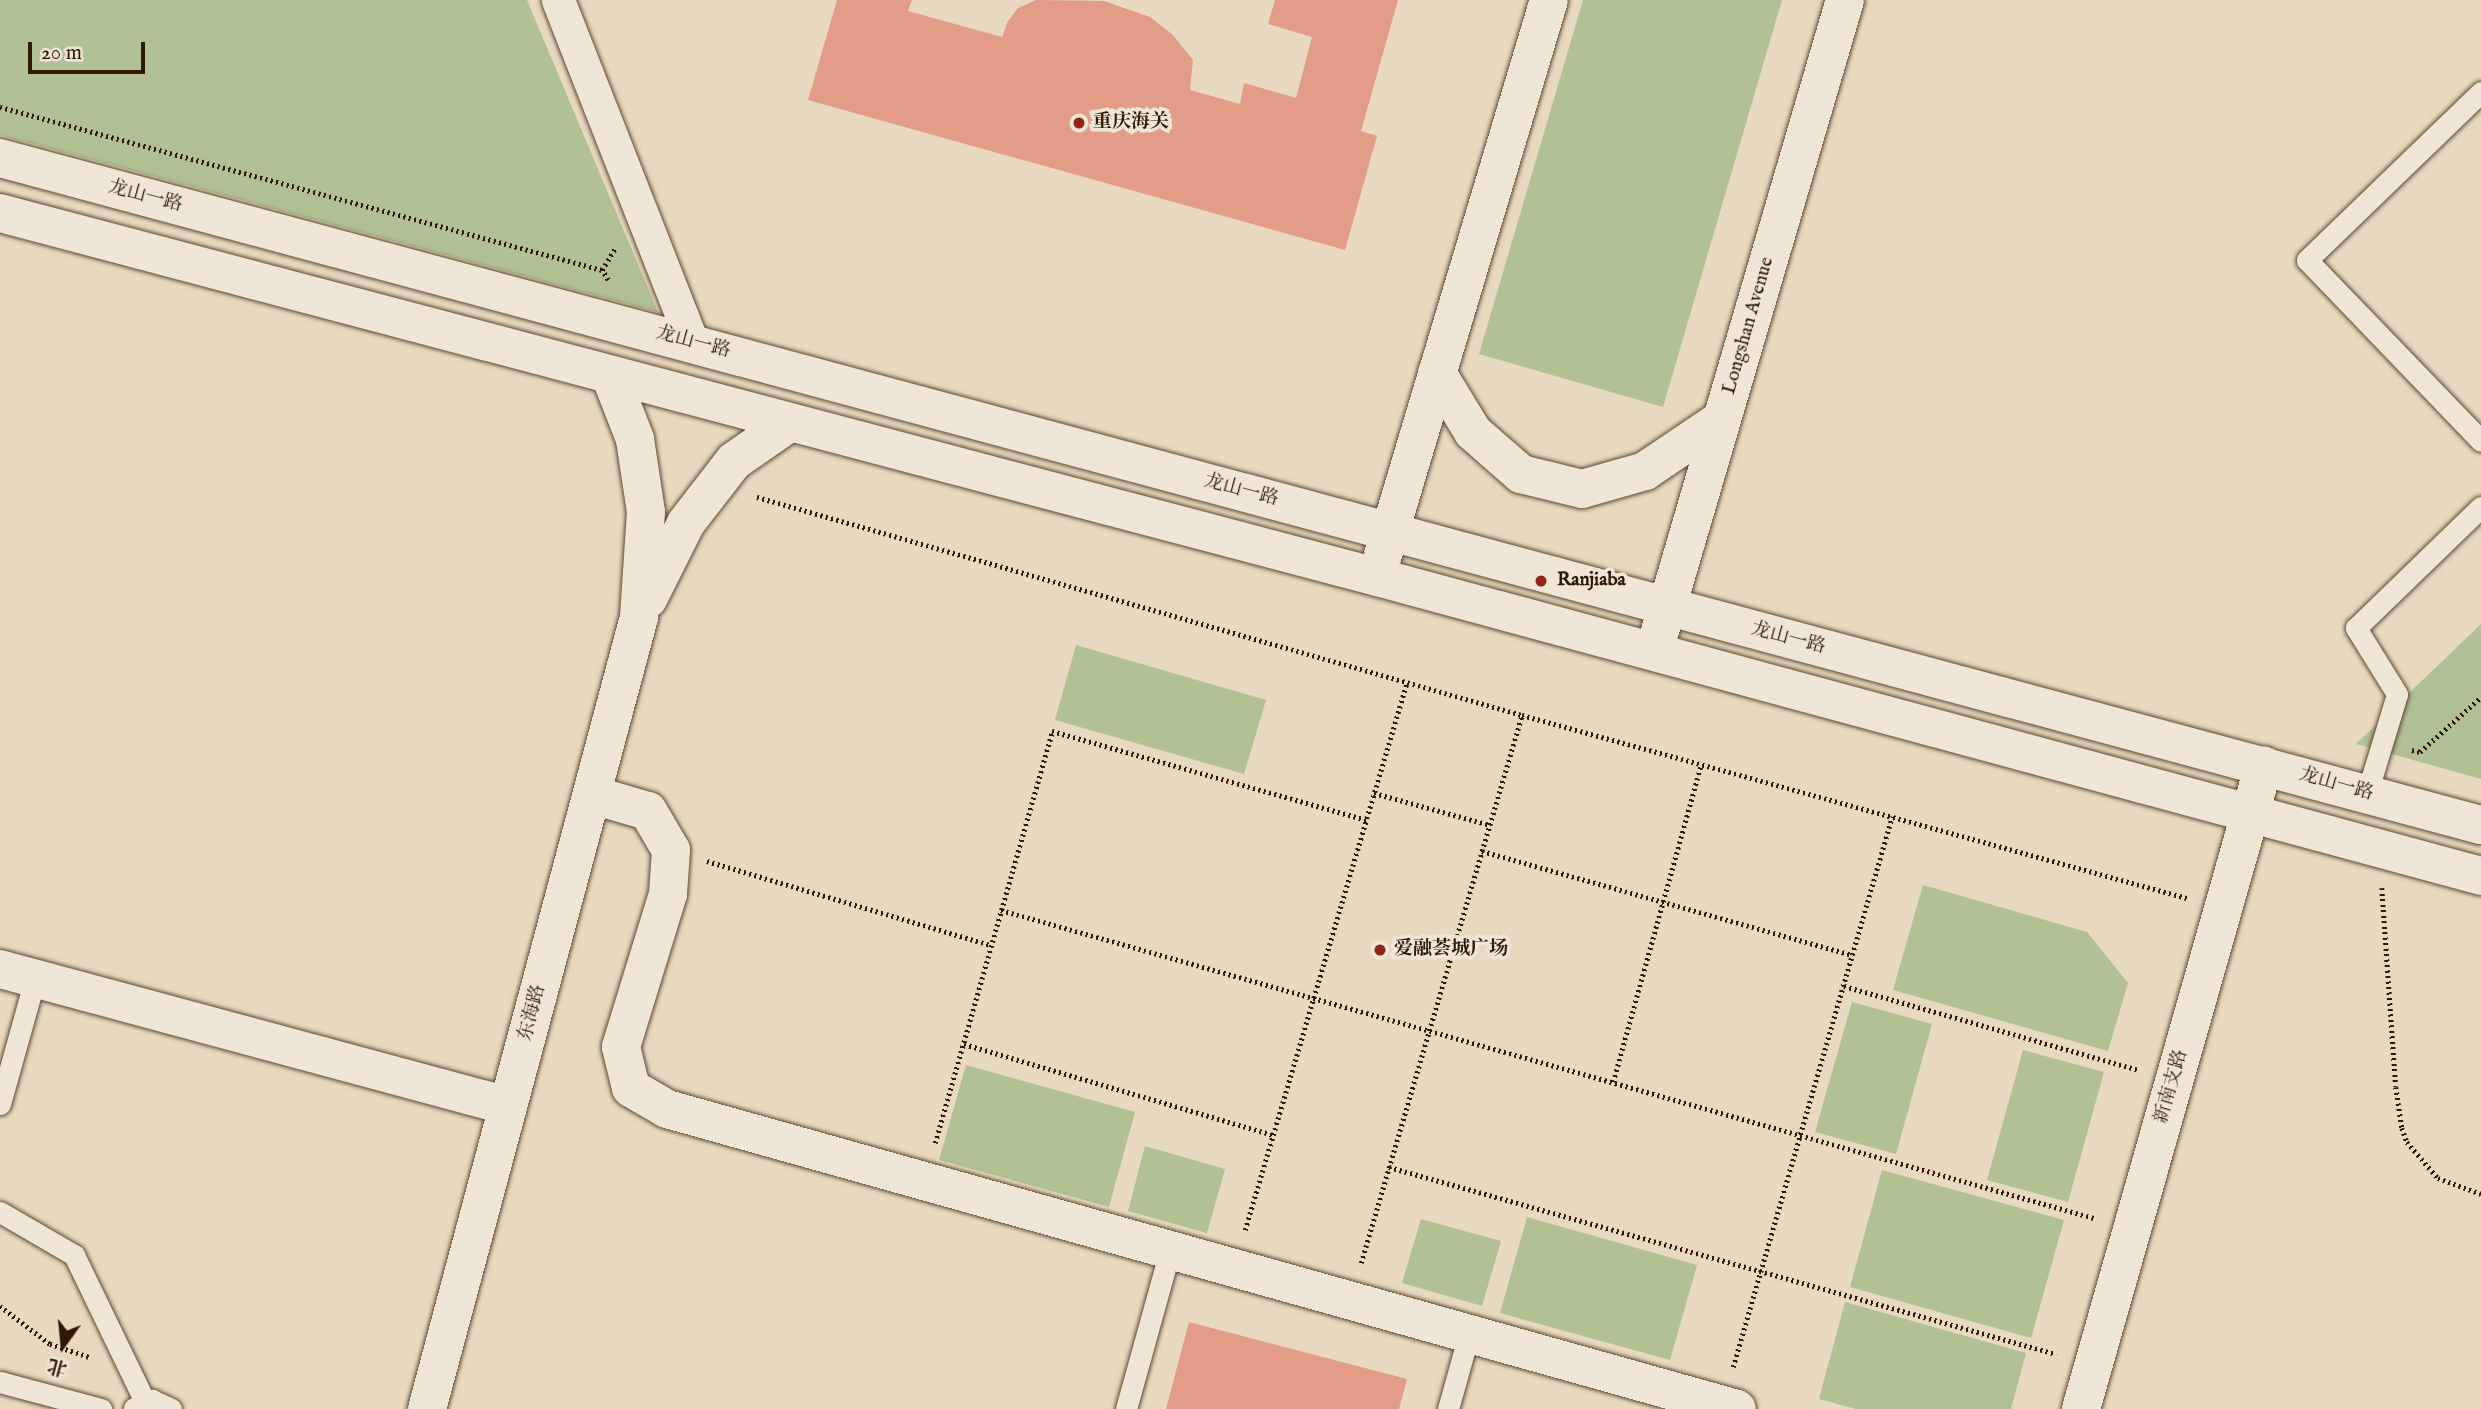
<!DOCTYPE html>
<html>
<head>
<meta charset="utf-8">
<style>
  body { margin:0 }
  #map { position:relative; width:2481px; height:1409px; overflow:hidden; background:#e8d9c0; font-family:"IM FELL English","Noto Serif SC",serif }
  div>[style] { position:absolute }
  .green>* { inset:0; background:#b2c095 }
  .building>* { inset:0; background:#e29c88 }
  .path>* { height:4.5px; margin-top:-2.25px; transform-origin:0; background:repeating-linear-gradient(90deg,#301700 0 2px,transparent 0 5.5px) }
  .roads { filter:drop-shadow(0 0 2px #5e4830) drop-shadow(0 0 2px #5e4830) }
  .service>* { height:21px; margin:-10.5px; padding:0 10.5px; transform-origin:10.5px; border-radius:10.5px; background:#f0e6d6 }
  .pedestrian>* { height:33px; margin:-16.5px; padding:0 16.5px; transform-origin:16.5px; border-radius:16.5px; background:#f0e6d6 }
  .minor>* { height:38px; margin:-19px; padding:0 19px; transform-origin:19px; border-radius:19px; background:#f0e6d6 }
  .tertiary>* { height:38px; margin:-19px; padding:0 19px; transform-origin:19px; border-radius:19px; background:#f0e6d6 }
  .secondary>* { height:38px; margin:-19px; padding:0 19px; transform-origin:19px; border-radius:19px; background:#f0e6d6 }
  .dots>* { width:19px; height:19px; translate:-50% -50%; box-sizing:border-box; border:4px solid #f0e6d6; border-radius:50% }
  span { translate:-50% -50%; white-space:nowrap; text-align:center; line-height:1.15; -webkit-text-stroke:7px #f0e6d6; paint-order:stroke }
  .poi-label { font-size:19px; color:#301700; font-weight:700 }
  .left { translate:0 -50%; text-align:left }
  .street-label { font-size:19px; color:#301700 }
  .north { position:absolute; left:28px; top:1311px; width:70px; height:70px; -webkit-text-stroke:5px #f0e6d6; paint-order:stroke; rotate:195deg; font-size:19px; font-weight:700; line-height:28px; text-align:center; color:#301700 }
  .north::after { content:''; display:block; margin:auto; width:24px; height:32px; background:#301700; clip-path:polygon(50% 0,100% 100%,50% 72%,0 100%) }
  .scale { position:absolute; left:28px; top:42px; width:117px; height:32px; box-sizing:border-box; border:4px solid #301700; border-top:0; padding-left:9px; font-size:21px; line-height:24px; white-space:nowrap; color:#301700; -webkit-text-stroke:5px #f0e6d6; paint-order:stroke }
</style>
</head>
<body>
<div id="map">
  <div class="green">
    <i style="clip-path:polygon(0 0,527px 0,658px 312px,0 135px)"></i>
    <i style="clip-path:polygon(1583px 0,1782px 0,1663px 407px,1479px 354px)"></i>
    <i style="clip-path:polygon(2481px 624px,2481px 779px,2356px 744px)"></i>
    <i style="clip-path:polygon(1076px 645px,1266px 700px,1244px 774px,1055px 720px)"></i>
    <i style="clip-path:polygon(1923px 885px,2087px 932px,2128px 983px,2108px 1051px,1893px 990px)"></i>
    <i style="clip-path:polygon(1852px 1002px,1932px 1024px,1896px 1154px,1815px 1132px)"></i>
    <i style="clip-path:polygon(2023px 1050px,2104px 1072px,2068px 1202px,1987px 1180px)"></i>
    <i style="clip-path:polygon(966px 1065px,1135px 1112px,1109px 1207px,939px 1160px)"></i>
    <i style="clip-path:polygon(1145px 1146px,1225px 1169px,1207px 1233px,1128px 1211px)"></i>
    <i style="clip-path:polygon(1882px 1170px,2064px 1220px,2031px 1338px,1850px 1287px)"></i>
    <i style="clip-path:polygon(1527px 1217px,1697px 1265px,1670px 1360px,1500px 1313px)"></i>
    <i style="clip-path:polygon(1421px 1219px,1501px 1241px,1482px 1306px,1402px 1283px)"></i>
    <i style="clip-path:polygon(1845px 1302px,2026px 1353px,2011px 1409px,1856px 1409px,1819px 1399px)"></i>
  </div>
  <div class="building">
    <i style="clip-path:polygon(837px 0,912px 0,908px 11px,1002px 37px,1008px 21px,1018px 8px,1036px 0,1104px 1px,1150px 17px,1172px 34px,1193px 60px,1190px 90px,1240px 104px,1244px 83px,1296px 98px,1312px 37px,1268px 24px,1275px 0,1398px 0,1361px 131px,1377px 136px,1345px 250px,808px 100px)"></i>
    <i style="clip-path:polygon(1189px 1322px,1407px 1379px,1399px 1409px,1166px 1409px)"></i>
  </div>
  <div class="path">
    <i style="left:0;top:107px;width:624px;rotate:15.15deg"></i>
    <i style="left:608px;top:280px;width:12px;rotate:-121deg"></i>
    <i style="left:602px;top:270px;width:26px;rotate:-59deg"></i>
    <i style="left:757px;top:497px;width:795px;rotate:15.91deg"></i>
    <i style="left:1522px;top:715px;width:690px;rotate:15.39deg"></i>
    <i style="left:2412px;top:750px;width:8px;rotate:14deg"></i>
    <i style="left:2420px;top:752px;width:82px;rotate:-42deg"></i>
    <i style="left:1374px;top:793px;width:120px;rotate:15.4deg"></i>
    <i style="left:1482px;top:851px;width:385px;rotate:15.7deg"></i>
    <i style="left:707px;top:861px;width:296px;rotate:16.5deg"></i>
    <i style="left:2382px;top:888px;width:199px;rotate:86deg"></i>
    <i style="left:2396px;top:1087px;width:41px;rotate:81.7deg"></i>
    <i style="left:2402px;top:1128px;width:15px;rotate:70deg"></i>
    <i style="left:2407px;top:1142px;width:48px;rotate:49.3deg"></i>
    <i style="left:2438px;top:1178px;width:46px;rotate:20.4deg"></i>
    <i style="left:1001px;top:910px;width:1136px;rotate:15.74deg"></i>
    <i style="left:1844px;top:986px;width:307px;rotate:15.9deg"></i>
    <i style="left:964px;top:1044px;width:323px;rotate:16.4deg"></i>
    <i style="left:1613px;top:1082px;width:330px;rotate:-74.5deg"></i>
    <i style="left:935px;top:1143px;width:428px;rotate:-74.1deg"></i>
    <i style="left:1052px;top:731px;width:327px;rotate:15.8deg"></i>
    <i style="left:1389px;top:1167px;width:693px;rotate:15.66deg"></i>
    <i style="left:1245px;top:1230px;width:571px;rotate:-73.53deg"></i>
    <i style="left:1361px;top:1263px;width:571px;rotate:-73.63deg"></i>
    <i style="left:0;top:1306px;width:63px;rotate:37.2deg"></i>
    <i style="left:50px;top:1344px;width:41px;rotate:18.4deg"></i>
    <i style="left:1733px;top:1367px;width:573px;rotate:-73.88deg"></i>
  </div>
  <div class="roads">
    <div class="service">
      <i style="left:2481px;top:92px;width:242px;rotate:136deg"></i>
      <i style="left:2307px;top:260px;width:251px;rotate:46.1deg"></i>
      <i style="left:2367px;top:793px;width:103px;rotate:-73.1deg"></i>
      <i style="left:2397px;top:694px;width:78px;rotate:-121.8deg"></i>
      <i style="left:2356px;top:628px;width:174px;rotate:-44.1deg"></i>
      <i style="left:0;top:1104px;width:130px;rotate:-74.4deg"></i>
      <i style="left:0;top:1212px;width:86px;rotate:30.2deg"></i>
      <i style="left:74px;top:1255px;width:163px;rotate:64.2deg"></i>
      <i style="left:0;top:1382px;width:105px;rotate:15deg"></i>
      <i style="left:134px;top:1408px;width:20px;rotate:-24deg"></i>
      <i style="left:152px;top:1400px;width:21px;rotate:25deg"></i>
      <i style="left:1126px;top:1409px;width:165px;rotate:-74.5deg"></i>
      <i style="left:1448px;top:1409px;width:78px;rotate:-74.4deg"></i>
    </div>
    <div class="pedestrian">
      <i style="left:558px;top:0;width:367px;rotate:68.6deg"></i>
    </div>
    <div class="minor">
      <i style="left:593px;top:795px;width:57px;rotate:16.2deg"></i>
      <i style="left:648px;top:811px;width:45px;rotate:59.5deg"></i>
      <i style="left:671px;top:850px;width:44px;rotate:93.9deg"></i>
      <i style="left:668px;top:894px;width:160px;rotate:107.1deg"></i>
      <i style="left:621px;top:1047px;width:42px;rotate:76.3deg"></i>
      <i style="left:631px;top:1088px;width:42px;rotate:30.3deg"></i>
      <i style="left:667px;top:1109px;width:1111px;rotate:15.66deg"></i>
      <i style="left:0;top:969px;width:526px;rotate:15.09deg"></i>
      <i style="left:2081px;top:1409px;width:669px;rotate:-74.14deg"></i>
    </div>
    <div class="tertiary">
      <i style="left:648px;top:599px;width:85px;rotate:-63.4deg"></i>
      <i style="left:686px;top:523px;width:78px;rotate:-52.3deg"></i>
      <i style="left:734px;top:461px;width:67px;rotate:-34.6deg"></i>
      <i style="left:427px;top:1409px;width:820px;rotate:-75.01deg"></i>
      <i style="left:639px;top:617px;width:105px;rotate:-86.2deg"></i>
      <i style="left:646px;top:512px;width:74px;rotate:-98.6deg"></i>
      <i style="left:635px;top:439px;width:69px;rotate:-111.3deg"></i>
    </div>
    <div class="secondary">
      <i style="left:0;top:158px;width:2569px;rotate:15.05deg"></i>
      <i style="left:0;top:213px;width:1424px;rotate:14.81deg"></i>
      <i style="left:1377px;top:577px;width:1144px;rotate:15.15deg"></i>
      <i style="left:1437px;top:373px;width:69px;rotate:58.6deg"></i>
      <i style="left:1473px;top:432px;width:64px;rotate:41.2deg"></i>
      <i style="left:1521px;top:474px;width:63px;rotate:13.8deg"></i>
      <i style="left:1582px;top:489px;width:66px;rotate:-15.9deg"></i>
      <i style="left:1645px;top:471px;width:93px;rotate:-34deg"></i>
      <i style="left:1383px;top:555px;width:579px;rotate:-73.35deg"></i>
      <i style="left:1660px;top:631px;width:658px;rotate:-73.66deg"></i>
    </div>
  </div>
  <div class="dots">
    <i style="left:1079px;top:123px;background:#8f2418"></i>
    <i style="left:1541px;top:581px;background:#8f2418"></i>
    <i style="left:1380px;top:950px;background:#8f2418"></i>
  </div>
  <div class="poi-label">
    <span class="left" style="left:1093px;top:123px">重庆海关</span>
    <span class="left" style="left:1557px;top:581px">Ranjiaba</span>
    <span class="left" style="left:1394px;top:950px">爱融荟城广场</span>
  </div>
  <div class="street-label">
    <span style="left:145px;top:197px;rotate:15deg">龙山一路</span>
    <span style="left:1749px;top:326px;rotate:-74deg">Longshan Avenue</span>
    <span style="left:693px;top:343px;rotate:15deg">龙山一路</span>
    <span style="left:1241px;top:491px;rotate:15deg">龙山一路</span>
    <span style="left:1788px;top:639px;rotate:15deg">龙山一路</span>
    <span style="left:2336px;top:785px;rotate:16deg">龙山一路</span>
    <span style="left:533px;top:1013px;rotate:-75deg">东海路</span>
    <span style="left:2172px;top:1087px;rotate:-74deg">新南支路</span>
  </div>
  <div class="north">北</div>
  <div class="scale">20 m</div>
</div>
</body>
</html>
